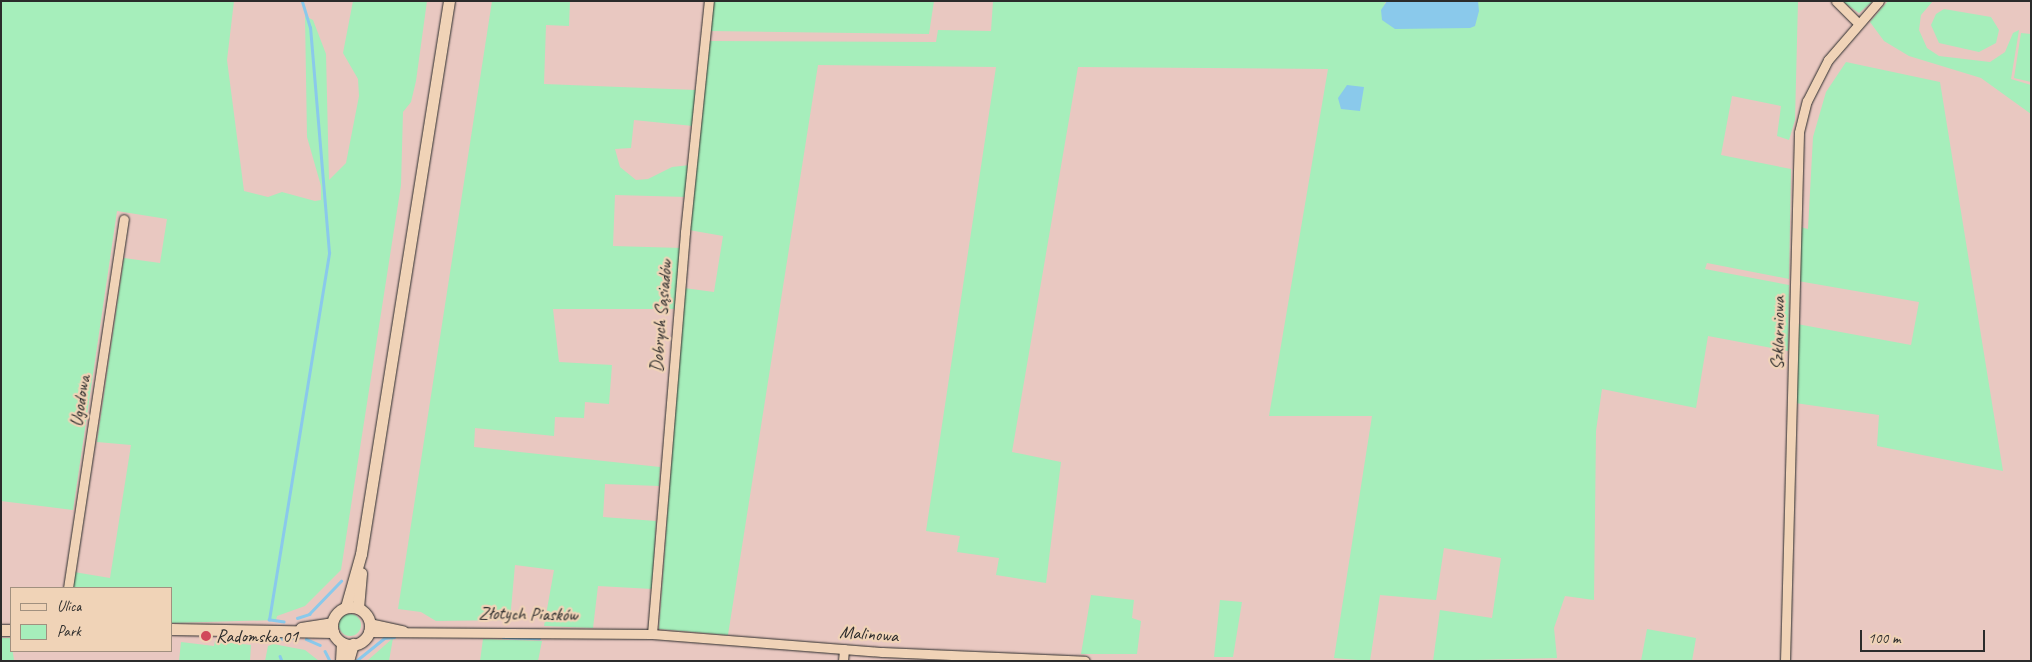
<!DOCTYPE html>
<html>
<head>
<meta charset="utf-8">
<style>
  body { margin:0 }
  #map { position:relative; width:2032px; height:662px; overflow:hidden; background:#e9c8c1; font-family:Caveat,sans-serif }
  div>[style] { position:absolute }
  .green>* { inset:0; background:#a6eebb }
  .round { border-radius:50% }
  .water>* { inset:0; background:#8ac9eb }
  .stream>* { height:2.5px; margin:-1.25px; padding:0 1.25px; transform-origin:1.25px; border-radius:1.25px; background:#8ac9eb }
  .roads { filter:drop-shadow(0 0 1px #2b2b2b) drop-shadow(0 0 1px #2b2b2b) }
  .minor>* { height:9px; margin:-4.5px; padding:0 4.5px; transform-origin:4.5px; border-radius:4.5px; background:#f0d3b7 }
  .tertiary>* { height:11px; margin:-5.5px; padding:0 5.5px; transform-origin:5.5px; border-radius:5.5px; background:#f0d3b7 }
  .tertiary>.ring { margin:-5.5px; padding:0; box-sizing:content-box; background:none; border:11px solid #f0d3b7; border-radius:50% }
  .dots>* { width:14px; height:14px; translate:-50% -50%; box-sizing:border-box; border:2px solid #f0d3b7; border-radius:50% }
  span { translate:-50% -50%; white-space:nowrap; text-align:center; line-height:1.15; -webkit-text-stroke:4.5px #f0d3b7; paint-order:stroke }
  .street-label { font-size:18px; color:#2b2b2b }
  .poi-label { font-size:18px; color:#2b2b2b }
  .left { translate:0 -50%; text-align:left }
  .frame { position:absolute; inset:0; border:2px solid #2b2b2b; pointer-events:none }
  .legend { position:absolute; left:10px; top:587px; width:162px; height:65px; box-sizing:border-box; background:#f0d3b7; border:1px solid #a1907f; margin:0; padding:6px 9px; list-style:none; font-size:15px; color:#2b2b2b }
  .legend li { display:flex; align-items:center; gap:10px; height:25px }
  .legend b { width:25px; border:1px solid #a1907f }
  .scale { position:absolute; left:1860px; top:630px; width:125px; height:22px; box-sizing:border-box; border:2px solid #2b2b2b; border-top:0; padding-left:6px; font-size:15px; line-height:18px; white-space:nowrap; color:#2b2b2b; -webkit-text-stroke:4px #f0d3b7; paint-order:stroke }
</style>
</head>
<body>
<div id="map">
  <div class="green">
    <i style="clip-path:polygon(1px 1px,234px 1px,227px 60px,244px 191px,268px 197px,282px 192px,315px 201px,321px 200px,321px 186px,307px 137px,305px 16px,313px 20px,326px 54px,329px 180px,346px 163px,359px 96px,358px 79px,343px 53px,353px 1px,427px 1px,416px 81px,411px 102px,403px 112px,401px 185px,341px 570px,305px 606px,277px 616px,276px 620px,171px 623px,171px 588px,71px 588px,74px 572px,110px 578px,131px 445px,97px 442px,124px 258px,160px 263px,167px 219px,117px 211px,73px 510px,1px 501px)"></i>
    <i style="clip-path:polygon(492px 1px,570px 1px,569px 26px,546px 25px,544px 84px,696px 90px,693px 126px,634px 120px,631px 148px,615px 149px,620px 167px,636px 180px,648px 179px,672px 167px,690px 165px,687px 197px,615px 195px,613px 246px,682px 248px,676px 309px,553px 309px,559px 362px,612px 365px,609px 404px,585px 402px,584px 418px,555px 417px,554px 436px,475px 428px,474px 447px,660px 467px,659px 486px,605px 484px,603px 517px,656px 521px,652px 589px,598px 586px,593px 628px,544px 626px,554px 570px,515px 565px,510px 620px,436px 621px,421px 612px,398px 609px)"></i>
    <i style="clip-path:polygon(713px 1px,934px 1px,929px 34px,710px 31px)"></i>
    <i style="clip-path:polygon(993px 1px,1387px 1px,1384px 4px,1475px 26px,1478px 1px,1798px 1px,1795px 120px,1789px 140px,1777px 136px,1781px 106px,1732px 96px,1721px 155px,1791px 169px,1789px 279px,1707px 263px,1705px 269px,1789px 285px,1788px 351px,1708px 336px,1696px 408px,1602px 389px,1596px 431px,1594px 600px,1565px 596px,1554px 628px,1557px 658px,1433px 661px,1440px 610px,1492px 618px,1501px 558px,1444px 548px,1436px 600px,1380px 595px,1370px 661px,1334px 658px,1372px 416px,1269px 416px,1328px 69px,1078px 67px,1012px 452px,1061px 462px,1046px 583px,996px 575px,999px 558px,957px 552px,960px 536px,926px 531px,996px 67px,818px 65px,728px 635px,659px 629px,684px 288px,714px 292px,723px 236px,689px 230px,708px 41px,936px 42px,938px 30px,991px 31px)"></i>
    <i style="clip-path:polygon(1842px 1px,1873px 1px,1859px 13px)"></i>
    <i style="clip-path:polygon(1888px 1px,1933px 1px,1921px 15px,1919px 30px,1927px 48px,1939px 56px,1990px 62px,2005px 52px,2013px 33px,2019px 30px,2011px 79px,2031px 85px,2031px 114px,1981px 78px,1909px 56px,1884px 41px,1870px 22px)"></i>
    <i style="clip-path:polygon(1944px 9px,1991px 17px,1999px 30px,1996px 43px,1979px 52px,1939px 43px,1931px 25px,1936px 14px)"></i>
    <i style="clip-path:polygon(2021px 33px,2031px 34px,2031px 82px,2014px 78px)"></i>
    <i style="clip-path:polygon(1846px 62px,1940px 82px,2003px 471px,1877px 446px,1879px 415px,1795px 403px,1797px 324px,1911px 345px,1919px 302px,1798px 281px,1800px 227px,1808px 229px,1813px 137px,1826px 92px)"></i>
    <i style="clip-path:polygon(1091px 595px,1134px 600px,1132px 618px,1141px 621px,1137px 654px,1081px 654px)"></i>
    <i style="clip-path:polygon(1220px 600px,1242px 602px,1233px 657px,1214px 657px)"></i>
    <i class="round" style="left:339px;top:614px;width:22px;height:22px"></i>
    <i style="clip-path:polygon(1647px 629px,1696px 638px,1692px 661px,1641px 661px)"></i>
    <i style="clip-path:polygon(1px 638px,11px 638px,14px 661px,1px 661px)"></i>
    <i style="clip-path:polygon(393px 638px,389px 661px,367px 661px)"></i>
    <i style="clip-path:polygon(483px 639px,542px 641px,538px 661px,480px 661px)"></i>
    <i style="clip-path:polygon(215px 641px,251px 645px,250px 661px,179px 661px,181px 642px,214px 646px)"></i>
    <i style="clip-path:polygon(273px 644px,305px 650px,319px 661px,265px 661px,268px 646px)"></i>
  </div>
  <div class="water">
    <i style="clip-path:polygon(1387px 1px,1478px 1px,1479px 11px,1475px 26px,1470px 28px,1395px 29px,1382px 20px,1381px 10px)"></i>
    <i style="clip-path:polygon(1347px 85px,1364px 87px,1360px 111px,1341px 109px,1338px 98px)"></i>
  </div>
  <div class="stream">
    <i style="left:297px;top:618px;width:13px;rotate:-18deg"></i>
    <i style="left:309px;top:614px;width:46px;rotate:-45.9deg"></i>
    <i style="left:284px;top:622px;width:15px;rotate:-172deg"></i>
    <i style="left:269px;top:620px;width:372px;rotate:-80.7deg"></i>
    <i style="left:329px;top:253px;width:226px;rotate:-94.8deg"></i>
    <i style="left:310px;top:28px;width:28px;rotate:-107deg"></i>
    <i style="left:503px;top:637px;width:36px;rotate:2deg"></i>
    <i style="left:274px;top:639px;width:18px;rotate:-3deg"></i>
    <i style="left:306px;top:639px;width:15px;rotate:23deg"></i>
    <i style="left:325px;top:651px;width:11px;rotate:63deg"></i>
    <i style="left:280px;top:656px;width:5px;rotate:68deg"></i>
    <i style="left:356px;top:661px;width:36px;rotate:-39deg"></i>
    <i style="left:384px;top:638px;width:10px;rotate:-6deg"></i>
  </div>
  <div class="roads">
    <div class="minor">
      <i style="left:1836px;top:1px;width:31px;rotate:45deg"></i>
      <i style="left:68px;top:588px;width:373px;rotate:-81.4deg"></i>
      <i style="left:369px;top:623px;width:35px;rotate:12deg"></i>
      <i style="left:368px;top:632px;width:284px;rotate:0.4deg"></i>
      <i style="left:652px;top:634px;width:231px;rotate:4.5deg"></i>
      <i style="left:882px;top:652px;width:203px;rotate:2.5deg"></i>
      <i style="left:652px;top:634px;width:403px;rotate:-85.3deg"></i>
      <i style="left:685px;top:232px;width:232px;rotate:-84.1deg"></i>
      <i style="left:843px;top:661px;width:12px;rotate:-85deg"></i>
      <i style="left:1785px;top:661px;width:529px;rotate:-88.48deg"></i>
      <i style="left:1799px;top:132px;width:32px;rotate:-76deg"></i>
      <i style="left:1807px;top:101px;width:46px;rotate:-62.9deg"></i>
      <i style="left:1828px;top:60px;width:78px;rotate:-49.2deg"></i>
    </div>
    <div class="tertiary">
      <i style="left:346px;top:607px;width:55px;rotate:-74.2deg"></i>
      <i style="left:361px;top:554px;width:560px;rotate:-80.96deg"></i>
      <i class="ring" style="left:332px;top:607px;width:27px;height:27px"></i>
      <i style="left:358px;top:608px;width:35px;rotate:-85deg"></i>
      <i style="left:301px;top:628px;width:31px;rotate:-9deg"></i>
      <i style="left:171px;top:629px;width:162px;rotate:1.1deg"></i>
      <i style="left:1px;top:630px;width:10px"></i>
      <i style="left:341px;top:661px;width:18px;rotate:-87deg"></i>
      <i style="left:348px;top:661px;width:18px;rotate:-74deg"></i>
    </div>
  </div>
  <div class="dots">
    <i style="left:206px;top:636px;background:#d1495b"></i>
  </div>
  <div class="street-label">
    <span style="left:661px;top:316px;rotate:-85deg">Dobrych Sąsiadów</span>
    <span style="left:1778px;top:333px;rotate:-89deg">Szklarniowa</span>
    <span style="left:80px;top:401px;rotate:-81deg">Ugodowa</span>
    <span style="left:528px;top:614px;rotate:1deg">Złotych Piasków</span>
    <span style="left:869px;top:634px;rotate:4deg">Malinowa</span>
  </div>
  <div class="poi-label">
    <span class="left" style="left:216px;top:636px">Radomska 01</span>
  </div>
  <div class="frame"></div>
  <ul class="legend">
  <li><b style="height:6px;background:#f0d3b7"></b>Ulica</li>
  <li><b style="height:14px;background:#a6eebb"></b>Park</li>
  </ul>
  <div class="scale">100 m</div>
</div>
</body>
</html>
